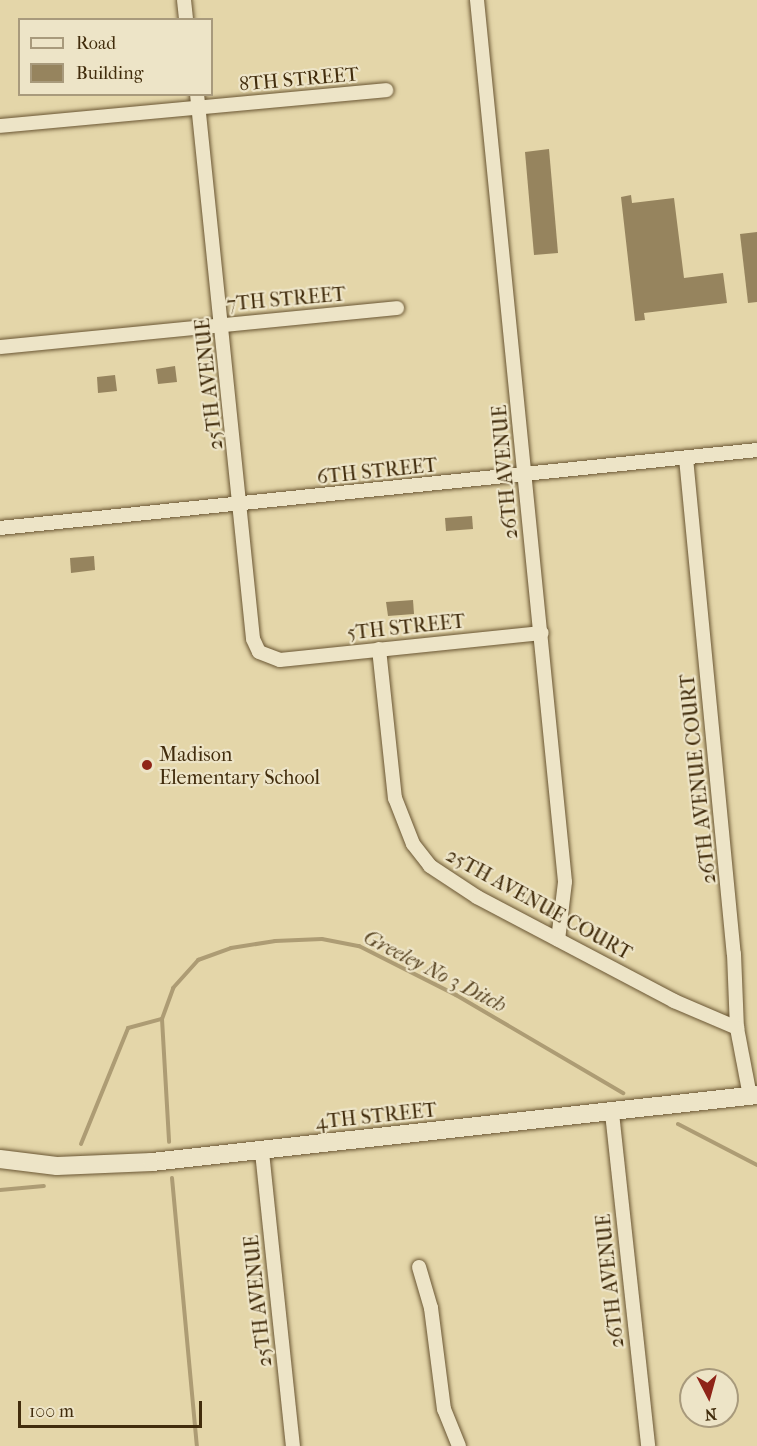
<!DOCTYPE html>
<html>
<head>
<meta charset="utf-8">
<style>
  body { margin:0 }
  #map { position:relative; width:757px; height:1446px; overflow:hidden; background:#e4d6a9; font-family:"IM FELL French Canon",serif }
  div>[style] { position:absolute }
  .stream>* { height:4px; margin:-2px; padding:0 2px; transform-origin:2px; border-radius:2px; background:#ad9c74 }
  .building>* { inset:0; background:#96845e }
  .roads { filter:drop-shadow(0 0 2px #6a5633) drop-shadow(0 0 2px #6a5633) }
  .minor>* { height:14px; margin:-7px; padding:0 7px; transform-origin:7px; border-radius:7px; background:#ede4c7 }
  .secondary>* { height:18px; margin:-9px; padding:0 9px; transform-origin:9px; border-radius:9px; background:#ede4c7 }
  .dots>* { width:16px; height:16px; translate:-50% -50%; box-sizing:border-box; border:3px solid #ede4c7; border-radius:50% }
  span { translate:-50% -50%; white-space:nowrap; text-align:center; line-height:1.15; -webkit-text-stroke:4.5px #ede4c7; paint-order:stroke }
  .street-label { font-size:20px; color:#412c0c }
  .poi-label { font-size:20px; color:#412c0c }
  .left { translate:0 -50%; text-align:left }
  .water-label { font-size:21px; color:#5c4826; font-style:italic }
  .legend { position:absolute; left:18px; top:18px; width:195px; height:78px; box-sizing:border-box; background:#ede4c7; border:2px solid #a89a7c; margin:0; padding:8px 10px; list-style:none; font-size:18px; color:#412c0c }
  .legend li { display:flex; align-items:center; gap:12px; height:30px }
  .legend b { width:30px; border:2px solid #a89a7c }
  .north { position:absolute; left:679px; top:1368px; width:60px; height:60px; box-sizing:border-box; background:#ede4c7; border:2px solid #a89a7c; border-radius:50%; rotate:174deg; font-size:16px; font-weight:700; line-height:24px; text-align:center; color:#412c0c }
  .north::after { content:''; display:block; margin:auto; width:21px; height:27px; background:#8f2418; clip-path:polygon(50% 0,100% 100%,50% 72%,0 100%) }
  .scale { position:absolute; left:18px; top:1401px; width:184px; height:27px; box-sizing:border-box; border:3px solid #412c0c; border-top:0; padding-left:8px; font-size:18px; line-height:21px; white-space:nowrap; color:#412c0c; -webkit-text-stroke:4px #ede4c7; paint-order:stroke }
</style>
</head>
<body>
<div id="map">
  <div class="stream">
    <i style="left:162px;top:1019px;width:123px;rotate:86.7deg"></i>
    <i style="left:678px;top:1124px;width:89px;rotate:27.4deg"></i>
    <i style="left:81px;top:1144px;width:125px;rotate:-67.9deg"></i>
    <i style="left:128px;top:1028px;width:35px;rotate:-15deg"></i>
    <i style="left:162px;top:1019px;width:33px;rotate:-70deg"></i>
    <i style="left:173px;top:988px;width:38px;rotate:-48deg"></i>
    <i style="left:198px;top:960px;width:35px;rotate:-20deg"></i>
    <i style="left:231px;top:948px;width:45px;rotate:-9deg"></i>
    <i style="left:275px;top:941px;width:47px;rotate:-2.4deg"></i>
    <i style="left:322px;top:939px;width:38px;rotate:11deg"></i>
    <i style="left:359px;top:946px;width:109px;rotate:26.8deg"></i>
    <i style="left:456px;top:995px;width:194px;rotate:30.4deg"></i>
    <i style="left:172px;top:1178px;width:269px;rotate:84.7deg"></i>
    <i style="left:0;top:1190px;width:44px;rotate:-5.2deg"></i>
  </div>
  <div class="building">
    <i style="clip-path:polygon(549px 149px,558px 253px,534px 255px,525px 152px)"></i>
    <i style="clip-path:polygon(631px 195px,632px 203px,674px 198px,684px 278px,723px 273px,727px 303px,644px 313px,645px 320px,635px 321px,621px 197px)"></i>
    <i style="clip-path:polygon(757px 232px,757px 302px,748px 303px,740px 234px)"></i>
    <i style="clip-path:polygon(175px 366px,177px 382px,158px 384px,156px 369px)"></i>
    <i style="clip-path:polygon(115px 375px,117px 391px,98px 393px,97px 377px)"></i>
    <i style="clip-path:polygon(472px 516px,473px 529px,446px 531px,445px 518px)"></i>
    <i style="clip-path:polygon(94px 556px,95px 570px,71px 573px,70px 558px)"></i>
    <i style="clip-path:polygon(413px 600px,414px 614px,388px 616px,386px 602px)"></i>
  </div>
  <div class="roads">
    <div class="minor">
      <i style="left:184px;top:0;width:20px;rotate:84deg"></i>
      <i style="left:477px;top:0;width:886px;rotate:84.3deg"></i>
      <i style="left:565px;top:882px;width:58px;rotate:96.9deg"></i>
      <i style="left:197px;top:94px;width:548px;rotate:84.13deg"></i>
      <i style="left:253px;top:639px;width:14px;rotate:65deg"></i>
      <i style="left:259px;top:652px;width:22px;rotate:21deg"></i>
      <i style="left:280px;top:660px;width:263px;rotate:-5.9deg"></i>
      <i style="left:0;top:126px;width:388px;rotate:-5.3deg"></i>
      <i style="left:0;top:347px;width:399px;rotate:-5.6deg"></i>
      <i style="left:686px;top:458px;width:498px;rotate:84.5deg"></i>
      <i style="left:734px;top:954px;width:74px;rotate:87.7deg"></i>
      <i style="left:737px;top:1028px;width:69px;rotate:79.2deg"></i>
      <i style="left:0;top:528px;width:761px;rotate:-5.88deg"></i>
      <i style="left:379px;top:649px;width:150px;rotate:83.9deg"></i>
      <i style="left:395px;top:798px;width:49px;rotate:68.6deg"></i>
      <i style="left:413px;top:844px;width:28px;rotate:52deg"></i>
      <i style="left:430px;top:866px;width:56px;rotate:33.4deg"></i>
      <i style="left:477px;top:897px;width:223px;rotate:27.8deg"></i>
      <i style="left:674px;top:1001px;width:69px;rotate:23.2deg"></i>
      <i style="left:612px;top:1113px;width:335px;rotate:83.8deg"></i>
      <i style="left:262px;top:1152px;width:296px;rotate:84deg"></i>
      <i style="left:419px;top:1267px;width:43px;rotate:73.7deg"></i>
      <i style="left:431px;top:1308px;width:102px;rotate:82.7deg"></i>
      <i style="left:444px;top:1409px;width:40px;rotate:68deg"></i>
    </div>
    <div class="secondary">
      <i style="left:0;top:1159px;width:57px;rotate:7deg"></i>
      <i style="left:57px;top:1166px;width:95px;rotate:-2.4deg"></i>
      <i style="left:152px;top:1162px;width:609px;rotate:-6.32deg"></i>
    </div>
  </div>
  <div class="dots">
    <i style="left:147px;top:765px;background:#8f2418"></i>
  </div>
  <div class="street-label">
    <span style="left:299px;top:79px;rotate:-5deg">8TH STREET</span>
    <span style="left:286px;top:299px;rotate:-5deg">7TH STREET</span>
    <span style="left:209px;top:384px;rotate:-96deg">25TH AVENUE</span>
    <span style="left:377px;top:471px;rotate:-6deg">6TH STREET</span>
    <span style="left:505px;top:472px;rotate:-95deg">26TH AVENUE</span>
    <span style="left:406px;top:627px;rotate:-6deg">5TH STREET</span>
    <span style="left:698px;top:779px;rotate:-96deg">26TH AVENUE COURT</span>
    <span style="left:539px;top:904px;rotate:29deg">25TH AVENUE COURT</span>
    <span style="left:376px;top:1116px;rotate:-6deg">4TH STREET</span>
    <span style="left:610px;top:1281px;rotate:-96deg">26TH AVENUE</span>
    <span style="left:258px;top:1301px;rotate:-96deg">25TH AVENUE</span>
  </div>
  <div class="poi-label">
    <span class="left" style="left:159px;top:766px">Madison<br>Elementary School</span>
  </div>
  <div class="water-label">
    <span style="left:435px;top:971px;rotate:27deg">Greeley No 3 Ditch</span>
  </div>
  <ul class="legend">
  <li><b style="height:8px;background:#ede4c7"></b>Road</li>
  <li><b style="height:16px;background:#96845e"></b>Building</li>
  </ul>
  <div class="north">N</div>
  <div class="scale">100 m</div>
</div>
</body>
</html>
